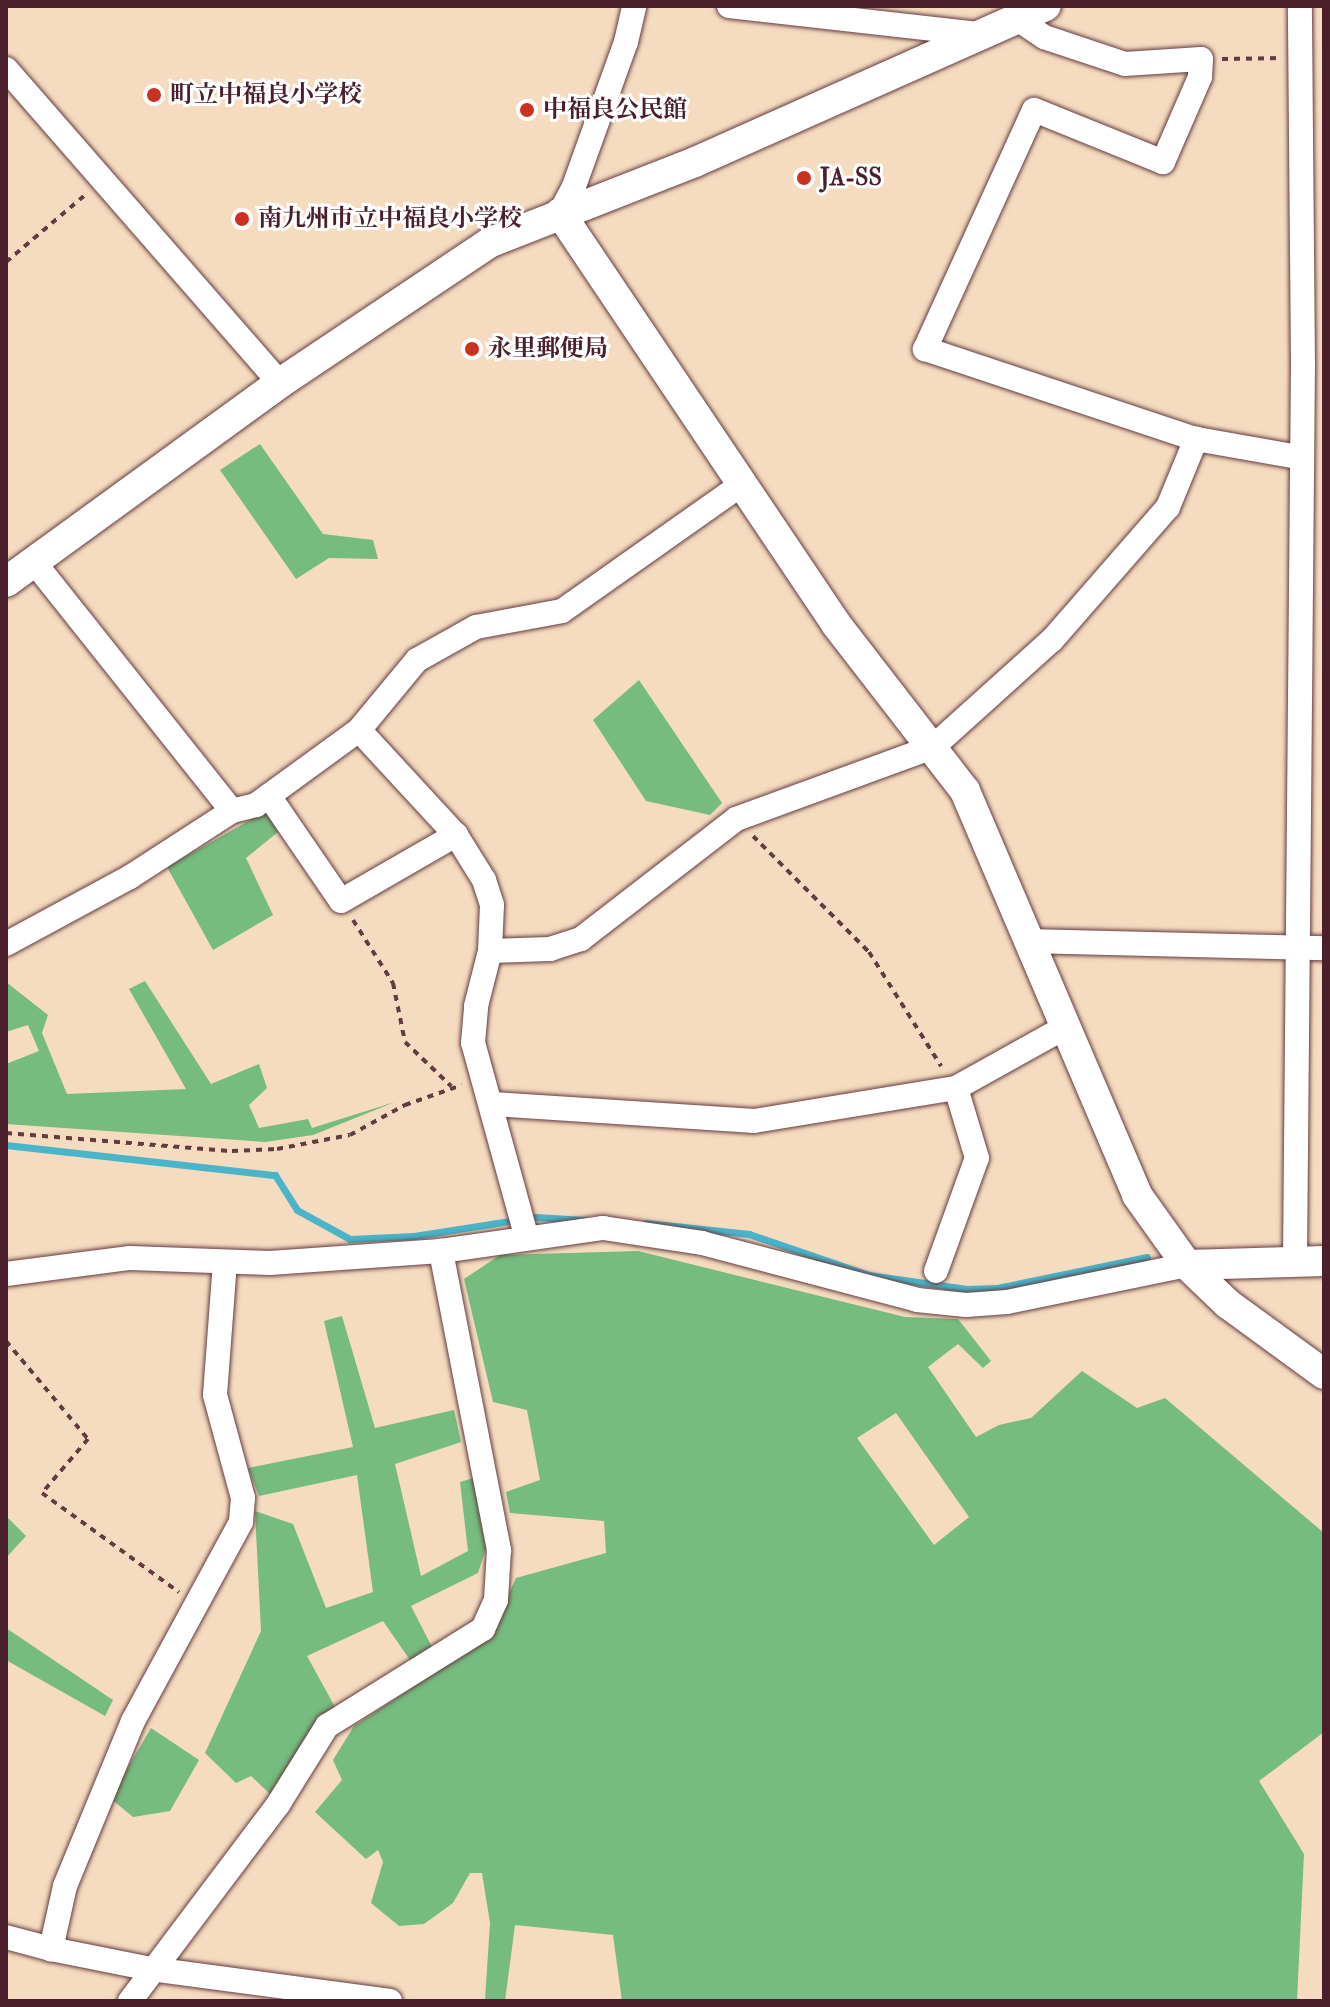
<!DOCTYPE html>
<html>
<head>
<meta charset="utf-8">
<style>
  body { margin:0 }
  #map { position:relative; width:1330px; height:2007px; overflow:hidden; background:#f5dbbf; font-family:"IM FELL Double Pica","Noto Serif JP",serif }
  div>[style] { position:absolute }
  .forest>* { inset:0; background:#76bb7f }
  .stream>* { height:7px; margin:-3.5px; padding:0 3.5px; transform-origin:3.5px; border-radius:3.5px; background:#4ab4c8 }
  .path>* { height:4px; margin-top:-2px; transform-origin:0; background:repeating-linear-gradient(90deg,#643b41 0 6px,transparent 0 12px) }
  .roads { filter:drop-shadow(0 0 2px #643b41) drop-shadow(0 0 2px #643b41) }
  .minor>* { height:24px; margin:-12px; padding:0 12px; transform-origin:12px; border-radius:12px; background:#fff }
  .tertiary>* { height:30px; margin:-15px; padding:0 15px; transform-origin:15px; border-radius:15px; background:#fff }
  .dots>* { width:22px; height:22px; translate:-50% -50%; box-sizing:border-box; border:4px solid #fff; border-radius:50% }
  span { translate:-50% -50%; white-space:nowrap; text-align:center; line-height:1.15; -webkit-text-stroke:6px #fff; paint-order:stroke }
  .poi-label { font-size:24px; color:#4a1f2b; font-weight:700 }
  .left { translate:0 -50%; text-align:left }
  .frame { position:absolute; inset:0; border:8px solid #4a1f2b; pointer-events:none }
</style>
</head>
<body>
<div id="map">
  <div class="forest">
    <i style="clip-path:polygon(260px 444px,323px 534px,373px 540px,378px 559px,329px 558px,296px 579px,220px 470px)"></i>
    <i style="clip-path:polygon(639px 680px,722px 803px,710px 815px,646px 801px,593px 720px)"></i>
    <i style="clip-path:polygon(266px 811px,278px 832px,246px 858px,273px 915px,213px 950px,167px 867px)"></i>
    <i style="clip-path:polygon(145px 981px,211px 1084px,259px 1064px,267px 1088px,249px 1105px,259px 1128px,308px 1119px,312px 1128px,395px 1102px,313px 1135px,265px 1142px,6px 1124px,6px 1064px,39px 1051px,28px 1025px,6px 1032px,6px 982px,48px 1015px,42px 1033px,67px 1094px,186px 1089px,129px 989px)"></i>
    <i style="clip-path:polygon(evenodd,638px 1251px,905px 1317px,958px 1319px,991px 1361px,983px 1368px,958px 1344px,928px 1367px,976px 1437px,999px 1425px,1031px 1418px,1082px 1371px,1137px 1408px,1165px 1398px,1324px 1533px,1324px 1732px,1259px 1781px,1304px 1854px,1297px 2001px,622px 2001px,613px 1935px,515px 1925px,505px 2001px,492px 2001px,485px 2000px,490px 1923px,482px 1873px,470px 1873px,453px 1903px,424px 1924px,399px 1926px,371px 1903px,383px 1862px,378px 1850px,366px 1859px,315px 1812px,342px 1780px,333px 1760px,354px 1726px,488px 1638px,516px 1578px,606px 1553px,604px 1521px,510px 1513px,506px 1492px,540px 1480px,527px 1410px,493px 1402px,464px 1279px,500px 1255px,638px 1251px,896px 1413px,969px 1517px,934px 1545px,857px 1438px,896px 1413px)"></i>
    <i style="clip-path:polygon(342px 1316px,375px 1428px,454px 1410px,461px 1442px,395px 1464px,421px 1576px,468px 1551px,460px 1482px,473px 1478px,487px 1545px,478px 1573px,411px 1606px,432px 1647px,410px 1660px,383px 1621px,307px 1656px,335px 1707px,272px 1796px,251px 1776px,236px 1783px,205px 1753px,261px 1631px,255px 1511px,293px 1524px,326px 1608px,373px 1592px,357px 1475px,259px 1496px,248px 1468px,353px 1447px,324px 1321px)"></i>
    <i style="clip-path:polygon(6px 1516px,26px 1536px,6px 1558px)"></i>
    <i style="clip-path:polygon(6px 1628px,113px 1700px,105px 1716px,6px 1660px)"></i>
    <i style="clip-path:polygon(151px 1728px,199px 1760px,170px 1811px,133px 1817px,110px 1798px)"></i>
  </div>
  <div class="stream">
    <i style="left:6px;top:1145px;width:271px;rotate:6.4deg"></i>
    <i style="left:275px;top:1175px;width:41px;rotate:57.8deg"></i>
    <i style="left:297px;top:1210px;width:60px;rotate:28.7deg"></i>
    <i style="left:350px;top:1239px;width:64px;rotate:-2.7deg"></i>
    <i style="left:414px;top:1236px;width:123px;rotate:-8.9deg"></i>
    <i style="left:536px;top:1217px;width:49px;rotate:3.5deg"></i>
    <i style="left:646px;top:1223px;width:104px;rotate:6.1deg"></i>
    <i style="left:749px;top:1234px;width:127px;rotate:18.9deg"></i>
    <i style="left:869px;top:1275px;width:99px;rotate:8.1deg"></i>
    <i style="left:967px;top:1289px;width:30px;rotate:-2deg"></i>
    <i style="left:997px;top:1288px;width:153px;rotate:-11.7deg"></i>
  </div>
  <div class="path">
    <i style="left:1222px;top:59px;width:56px;rotate:-1deg"></i>
    <i style="left:6px;top:262px;width:104px;rotate:-40.3deg"></i>
    <i style="left:753px;top:836px;width:164px;rotate:45deg"></i>
    <i style="left:869px;top:952px;width:135px;rotate:57.7deg"></i>
    <i style="left:353px;top:920px;width:75px;rotate:57.6deg"></i>
    <i style="left:393px;top:983px;width:60px;rotate:78.5deg"></i>
    <i style="left:405px;top:1042px;width:64px;rotate:43.7deg"></i>
    <i style="left:6px;top:1133px;width:227px;rotate:4.6deg"></i>
    <i style="left:232px;top:1151px;width:45px;rotate:-2.5deg"></i>
    <i style="left:277px;top:1149px;width:74px;rotate:-10.9deg"></i>
    <i style="left:350px;top:1135px;width:63px;rotate:-28.6deg"></i>
    <i style="left:405px;top:1105px;width:60px;rotate:-19.3deg"></i>
    <i style="left:6px;top:1341px;width:128px;rotate:50.1deg"></i>
    <i style="left:88px;top:1439px;width:71px;rotate:130.4deg"></i>
    <i style="left:42px;top:1493px;width:169px;rotate:35.9deg"></i>
  </div>
  <div class="roads">
    <div class="minor">
      <i style="left:729px;top:6px;width:253px;rotate:6.4deg"></i>
      <i style="left:1016px;top:18px;width:34px;rotate:34deg"></i>
      <i style="left:1044px;top:37px;width:85px;rotate:18.4deg"></i>
      <i style="left:1125px;top:64px;width:76px;rotate:-3.8deg"></i>
      <i style="left:1201px;top:59px;width:18px;rotate:93deg"></i>
      <i style="left:1200px;top:77px;width:93px;rotate:113.5deg"></i>
      <i style="left:1163px;top:162px;width:139px;rotate:-158deg"></i>
      <i style="left:1034px;top:110px;width:263px;rotate:114.5deg"></i>
      <i style="left:925px;top:349px;width:286px;rotate:18.4deg"></i>
      <i style="left:1196px;top:439px;width:104px;rotate:10deg"></i>
      <i style="left:6px;top:69px;width:417px;rotate:48.9deg"></i>
      <i style="left:560px;top:213px;width:27px;rotate:-62deg"></i>
      <i style="left:573px;top:189px;width:156px;rotate:-70.2deg"></i>
      <i style="left:626px;top:42px;width:37px;rotate:-77deg"></i>
      <i style="left:34px;top:562px;width:318px;rotate:51.5deg"></i>
      <i style="left:232px;top:811px;width:25px;rotate:-14deg"></i>
      <i style="left:256px;top:805px;width:127px;rotate:-36.1deg"></i>
      <i style="left:359px;top:730px;width:91px;rotate:-50.4deg"></i>
      <i style="left:417px;top:660px;width:68px;rotate:-29.2deg"></i>
      <i style="left:476px;top:627px;width:87px;rotate:-10.5deg"></i>
      <i style="left:562px;top:611px;width:220px;rotate:-35.2deg"></i>
      <i style="left:359px;top:730px;width:143px;rotate:47.3deg"></i>
      <i style="left:456px;top:835px;width:53px;rotate:58.1deg"></i>
      <i style="left:484px;top:880px;width:26px;rotate:72deg"></i>
      <i style="left:492px;top:905px;width:46px;rotate:92.5deg"></i>
      <i style="left:269px;top:796px;width:127px;rotate:55.6deg"></i>
      <i style="left:341px;top:901px;width:133px;rotate:-29.9deg"></i>
      <i style="left:1028px;top:941px;width:296px;rotate:1.4deg"></i>
      <i style="left:6px;top:944px;width:141px;rotate:-28.4deg"></i>
      <i style="left:130px;top:877px;width:121px;rotate:-32.9deg"></i>
      <i style="left:493px;top:1104px;width:262px;rotate:3.7deg"></i>
      <i style="left:754px;top:1121px;width:205px;rotate:-9.3deg"></i>
      <i style="left:956px;top:1088px;width:124px;rotate:-29.1deg"></i>
      <i style="left:526px;top:1235px;width:199px;rotate:-105.4deg"></i>
      <i style="left:473px;top:1043px;width:37px;rotate:-85deg"></i>
      <i style="left:476px;top:1006px;width:57px;rotate:-75.7deg"></i>
      <i style="left:490px;top:951px;width:60px;rotate:-1.9deg"></i>
      <i style="left:550px;top:949px;width:33px;rotate:-18deg"></i>
      <i style="left:581px;top:939px;width:196px;rotate:-37.7deg"></i>
      <i style="left:736px;top:819px;width:210px;rotate:-20.1deg"></i>
      <i style="left:933px;top:747px;width:160px;rotate:-42deg"></i>
      <i style="left:1052px;top:640px;width:176px;rotate:-48.9deg"></i>
      <i style="left:1168px;top:507px;width:74px;rotate:-67.6deg"></i>
      <i style="left:1295px;top:1261px;width:896px;rotate:-89.49deg"></i>
      <i style="left:1303px;top:365px;width:359px;rotate:-90.5deg"></i>
      <i style="left:225px;top:1262px;width:133px;rotate:94.3deg"></i>
      <i style="left:215px;top:1395px;width:107px;rotate:74.8deg"></i>
      <i style="left:243px;top:1498px;width:24px;rotate:95deg"></i>
      <i style="left:241px;top:1522px;width:226px;rotate:118.5deg"></i>
      <i style="left:133px;top:1721px;width:178px;rotate:112.4deg"></i>
      <i style="left:65px;top:1886px;width:65px;rotate:102.5deg"></i>
      <i style="left:51px;top:1949px;width:102px;rotate:11.3deg"></i>
      <i style="left:151px;top:1969px;width:241px;rotate:7.6deg"></i>
      <i style="left:936px;top:1271px;width:120px;rotate:-70.1deg"></i>
      <i style="left:977px;top:1158px;width:73px;rotate:-106.7deg"></i>
      <i style="left:6px;top:1274px;width:125px;rotate:-7.4deg"></i>
      <i style="left:130px;top:1258px;width:140px;rotate:2deg"></i>
      <i style="left:270px;top:1263px;width:171px;rotate:-4deg"></i>
      <i style="left:441px;top:1251px;width:164px;rotate:-8.1deg"></i>
      <i style="left:603px;top:1228px;width:100px;rotate:8.6deg"></i>
      <i style="left:702px;top:1243px;width:222px;rotate:14.8deg"></i>
      <i style="left:917px;top:1300px;width:49px;rotate:5.8deg"></i>
      <i style="left:966px;top:1305px;width:41px;rotate:-4.2deg"></i>
      <i style="left:1007px;top:1302px;width:184px;rotate:-11.6deg"></i>
      <i style="left:6px;top:1937px;width:47px;rotate:14.9deg"></i>
      <i style="left:130px;top:2001px;width:248px;rotate:-53deg"></i>
      <i style="left:279px;top:1803px;width:91px;rotate:-58.1deg"></i>
      <i style="left:327px;top:1726px;width:184px;rotate:-31.9deg"></i>
      <i style="left:483px;top:1629px;width:32px;rotate:-66deg"></i>
      <i style="left:496px;top:1600px;width:50px;rotate:-86.6deg"></i>
      <i style="left:499px;top:1550px;width:305px;rotate:-101deg"></i>
    </div>
    <div class="tertiary">
      <i style="left:560px;top:213px;width:495px;rotate:56.1deg"></i>
      <i style="left:836px;top:624px;width:211px;rotate:52.3deg"></i>
      <i style="left:965px;top:791px;width:439px;rotate:66.9deg"></i>
      <i style="left:1137px;top:1195px;width:86px;rotate:54.5deg"></i>
      <i style="left:1187px;top:1265px;width:57px;rotate:43.6deg"></i>
      <i style="left:1228px;top:1304px;width:119px;rotate:36.1deg"></i>
      <i style="left:6px;top:582px;width:339px;rotate:-36deg"></i>
      <i style="left:280px;top:383px;width:254px;rotate:-33.8deg"></i>
      <i style="left:491px;top:242px;width:219px;rotate:-21.4deg"></i>
      <i style="left:695px;top:162px;width:384px;rotate:-24deg"></i>
      <i style="left:1187px;top:1265px;width:137px;rotate:-1.7deg"></i>
    </div>
  </div>
  <div class="dots">
    <i style="left:154px;top:95px;background:#c8321e"></i>
    <i style="left:527px;top:110px;background:#c8321e"></i>
    <i style="left:804px;top:178px;background:#c8321e"></i>
    <i style="left:242px;top:219px;background:#c8321e"></i>
    <i style="left:472px;top:349px;background:#c8321e"></i>
  </div>
  <div class="poi-label">
    <span class="left" style="left:170px;top:95px">町立中福良小学校</span>
    <span class="left" style="left:543px;top:110px">中福良公民館</span>
    <span class="left" style="left:820px;top:178px">JA-SS</span>
    <span class="left" style="left:258px;top:219px">南九州市立中福良小学校</span>
    <span class="left" style="left:488px;top:349px">永里郵便局</span>
  </div>
  <div class="frame"></div>
</div>
</body>
</html>
